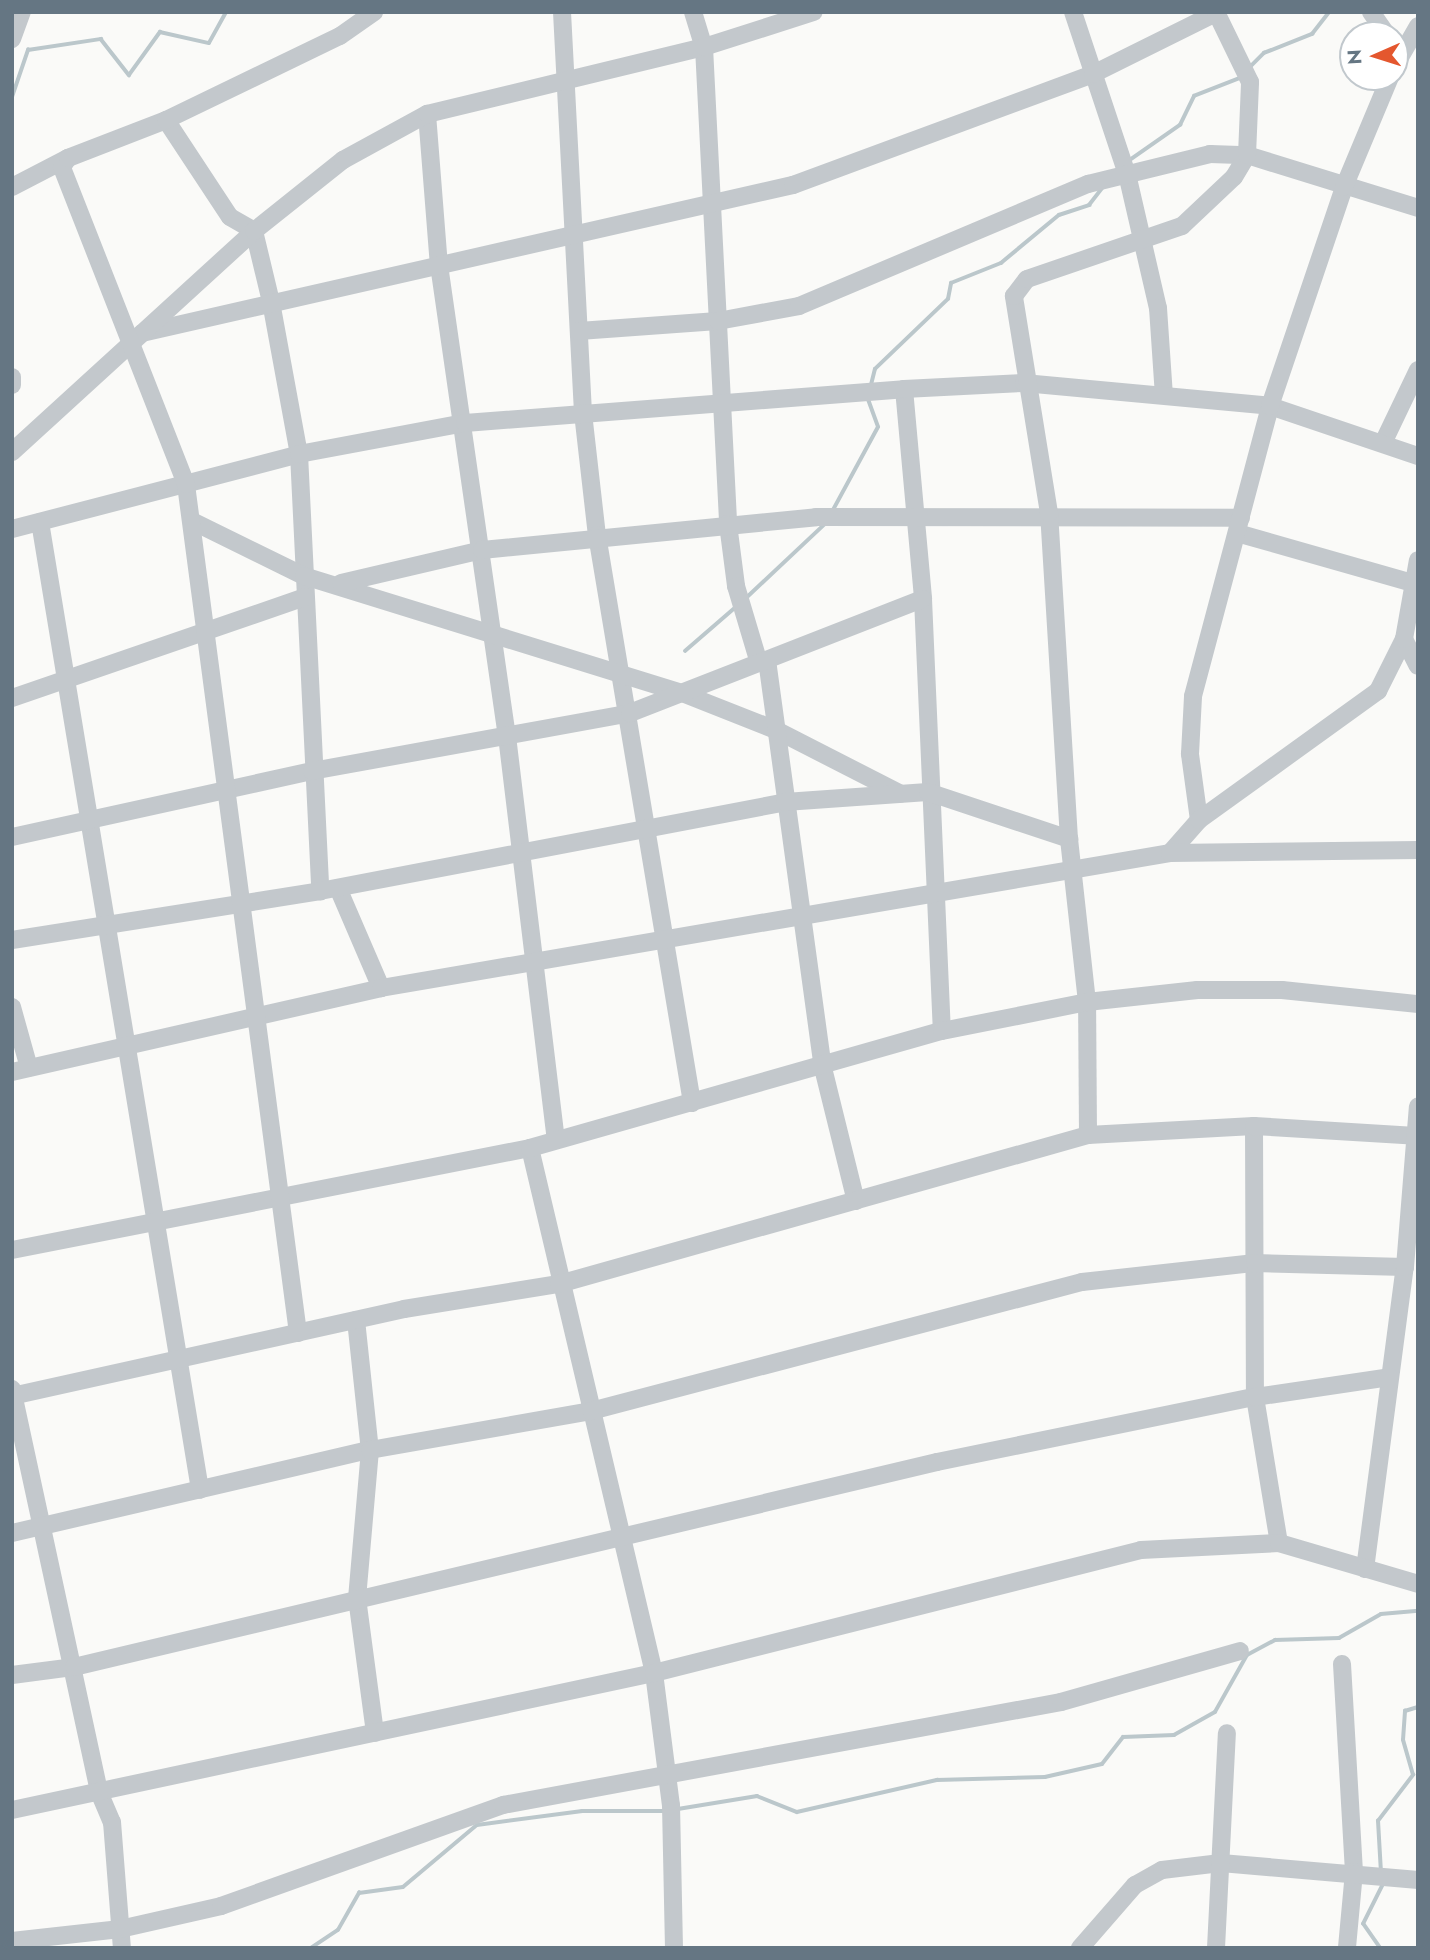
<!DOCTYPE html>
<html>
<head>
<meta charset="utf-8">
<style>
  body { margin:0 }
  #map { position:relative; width:1430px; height:1960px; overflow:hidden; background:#fafaf8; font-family:Jost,sans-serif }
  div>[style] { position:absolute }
  .stream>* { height:3.5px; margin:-1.75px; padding:0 1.75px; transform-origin:1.75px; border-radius:1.75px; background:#bbc7cb }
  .minor>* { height:18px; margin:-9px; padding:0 9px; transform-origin:9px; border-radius:9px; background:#c3c8cc }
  span { translate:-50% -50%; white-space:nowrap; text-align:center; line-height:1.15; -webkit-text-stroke:7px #fff; paint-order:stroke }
  .frame { position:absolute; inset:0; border:14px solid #657683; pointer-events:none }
  .north { position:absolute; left:1339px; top:21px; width:70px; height:70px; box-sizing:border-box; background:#fff; border:2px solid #c1c8cd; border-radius:50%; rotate:267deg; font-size:19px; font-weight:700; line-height:28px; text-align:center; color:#657683 }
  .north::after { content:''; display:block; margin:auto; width:24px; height:32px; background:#e4572e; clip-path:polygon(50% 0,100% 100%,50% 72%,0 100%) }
</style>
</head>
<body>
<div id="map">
  <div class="stream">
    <i style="left:1250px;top:67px;width:20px;rotate:-45deg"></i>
    <i style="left:1264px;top:53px;width:52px;rotate:-21.6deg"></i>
    <i style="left:1312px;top:34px;width:28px;rotate:-52deg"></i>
    <i style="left:12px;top:97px;width:50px;rotate:-71.2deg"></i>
    <i style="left:28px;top:50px;width:74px;rotate:-8.6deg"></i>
    <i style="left:101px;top:39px;width:46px;rotate:52.1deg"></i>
    <i style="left:129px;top:75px;width:53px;rotate:-54.2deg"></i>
    <i style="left:160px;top:32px;width:50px;rotate:12.7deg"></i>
    <i style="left:209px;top:43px;width:35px;rotate:-61deg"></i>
    <i style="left:1127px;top:162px;width:65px;rotate:-34.9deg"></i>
    <i style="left:1180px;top:125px;width:32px;rotate:-64deg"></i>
    <i style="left:1194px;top:96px;width:49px;rotate:-21.4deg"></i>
    <i style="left:871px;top:385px;width:16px;rotate:-76deg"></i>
    <i style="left:875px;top:369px;width:101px;rotate:-43.8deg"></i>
    <i style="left:948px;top:299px;width:16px;rotate:-79deg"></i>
    <i style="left:951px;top:283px;width:54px;rotate:-21.8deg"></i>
    <i style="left:1001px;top:263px;width:75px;rotate:-39.6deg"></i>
    <i style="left:1059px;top:215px;width:32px;rotate:-18deg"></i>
    <i style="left:1089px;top:205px;width:23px;rotate:-52deg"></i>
    <i style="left:833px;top:510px;width:94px;rotate:-61.5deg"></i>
    <i style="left:878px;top:427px;width:30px;rotate:-110deg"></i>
    <i style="left:745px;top:599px;width:111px;rotate:-43.2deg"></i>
    <i style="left:685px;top:651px;width:67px;rotate:-40.8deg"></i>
    <i style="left:678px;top:1809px;width:80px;rotate:-9.3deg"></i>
    <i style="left:757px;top:1796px;width:43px;rotate:21.8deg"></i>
    <i style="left:797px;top:1812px;width:144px;rotate:-12.9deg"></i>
    <i style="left:937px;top:1780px;width:108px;rotate:-1.6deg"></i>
    <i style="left:1045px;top:1777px;width:58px;rotate:-12.8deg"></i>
    <i style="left:1102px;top:1764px;width:34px;rotate:-52deg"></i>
    <i style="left:1123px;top:1737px;width:51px;rotate:-2.2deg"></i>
    <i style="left:1174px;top:1735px;width:47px;rotate:-29.3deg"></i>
    <i style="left:1215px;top:1712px;width:65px;rotate:-60.7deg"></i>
    <i style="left:1247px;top:1655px;width:32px;rotate:-28deg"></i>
    <i style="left:1275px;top:1640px;width:64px;rotate:-1.8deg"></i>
    <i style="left:1339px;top:1638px;width:48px;rotate:-29.7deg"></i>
    <i style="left:1381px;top:1614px;width:37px;rotate:-5deg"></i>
    <i style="left:1381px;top:1873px;width:52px;rotate:-93.3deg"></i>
    <i style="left:1378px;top:1821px;width:58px;rotate:-52.7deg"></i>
    <i style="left:1413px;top:1775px;width:36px;rotate:-106deg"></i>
    <i style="left:1403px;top:1740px;width:29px;rotate:-86deg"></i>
    <i style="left:1405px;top:1711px;width:14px;rotate:-17deg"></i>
    <i style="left:311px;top:1948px;width:32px;rotate:-34deg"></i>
    <i style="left:338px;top:1930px;width:43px;rotate:-60.4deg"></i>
    <i style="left:359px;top:1893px;width:44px;rotate:-7.8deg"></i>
    <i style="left:403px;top:1887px;width:97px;rotate:-40deg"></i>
    <i style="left:477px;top:1825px;width:106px;rotate:-7.6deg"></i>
    <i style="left:582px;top:1811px;width:82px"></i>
    <i style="left:1380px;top:1948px;width:29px;rotate:-125deg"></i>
    <i style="left:1363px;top:1924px;width:45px;rotate:-63.4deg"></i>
  </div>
  <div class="minor">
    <i style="left:562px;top:12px;width:402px;rotate:87deg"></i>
    <i style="left:583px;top:413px;width:123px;rotate:83.5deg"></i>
    <i style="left:597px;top:535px;width:576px;rotate:80.5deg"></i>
    <i style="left:693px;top:12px;width:37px;rotate:73deg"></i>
    <i style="left:704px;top:47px;width:478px;rotate:87.1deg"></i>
    <i style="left:728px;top:524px;width:63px;rotate:82.6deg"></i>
    <i style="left:736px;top:586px;width:80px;rotate:73.4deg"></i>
    <i style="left:1073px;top:12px;width:171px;rotate:71.6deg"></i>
    <i style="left:1127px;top:174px;width:138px;rotate:77deg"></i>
    <i style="left:1158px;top:308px;width:87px;rotate:86.1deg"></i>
    <i style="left:1371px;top:12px;width:28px;rotate:55deg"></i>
    <i style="left:12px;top:39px;width:29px;rotate:-70deg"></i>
    <i style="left:1395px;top:66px;width:46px;rotate:-60.1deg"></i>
    <i style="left:427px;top:114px;width:151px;rotate:85.5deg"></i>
    <i style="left:439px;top:265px;width:476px;rotate:81.8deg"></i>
    <i style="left:507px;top:736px;width:407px;rotate:83.1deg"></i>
    <i style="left:166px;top:120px;width:116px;rotate:56.6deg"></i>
    <i style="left:230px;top:217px;width:28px;rotate:30deg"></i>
    <i style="left:254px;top:231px;width:73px;rotate:76.5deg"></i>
    <i style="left:271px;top:302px;width:155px;rotate:79.6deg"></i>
    <i style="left:299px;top:454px;width:438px;rotate:87.2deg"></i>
    <i style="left:12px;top:187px;width:63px;rotate:-27.4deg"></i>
    <i style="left:579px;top:331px;width:139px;rotate:-4.1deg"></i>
    <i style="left:718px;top:321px;width:82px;rotate:-10.5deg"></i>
    <i style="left:799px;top:306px;width:314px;rotate:-22.9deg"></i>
    <i style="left:1088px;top:184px;width:126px;rotate:-13.8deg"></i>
    <i style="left:1210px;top:154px;width:37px;rotate:2deg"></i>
    <i style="left:1247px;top:155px;width:179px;rotate:17.2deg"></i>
    <i style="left:142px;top:333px;width:668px;rotate:-12.81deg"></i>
    <i style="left:793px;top:185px;width:320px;rotate:-20.3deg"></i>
    <i style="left:1093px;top:74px;width:140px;rotate:-26.4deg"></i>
    <i style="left:12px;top:377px;width:8px;rotate:90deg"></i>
    <i style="left:904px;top:389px;width:211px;rotate:84.8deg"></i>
    <i style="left:923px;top:599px;width:432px;rotate:87.5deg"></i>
    <i style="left:1383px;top:443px;width:81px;rotate:-64.4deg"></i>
    <i style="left:12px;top:452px;width:328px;rotate:-42.4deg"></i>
    <i style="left:254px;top:231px;width:114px;rotate:-38.6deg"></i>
    <i style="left:343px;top:160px;width:96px;rotate:-28.7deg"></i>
    <i style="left:427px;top:114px;width:285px;rotate:-13.6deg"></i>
    <i style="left:704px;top:47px;width:115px;rotate:-17.7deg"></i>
    <i style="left:192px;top:521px;width:125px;rotate:26.2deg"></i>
    <i style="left:304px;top:576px;width:396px;rotate:17.2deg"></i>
    <i style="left:682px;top:693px;width:101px;rotate:21.5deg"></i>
    <i style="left:776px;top:730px;width:140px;rotate:27.1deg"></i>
    <i style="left:40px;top:522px;width:981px;rotate:80.61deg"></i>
    <i style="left:12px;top:529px;width:297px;rotate:-14.6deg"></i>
    <i style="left:299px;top:454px;width:169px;rotate:-10.6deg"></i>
    <i style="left:465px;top:423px;width:440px;rotate:-4.4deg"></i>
    <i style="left:904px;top:389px;width:120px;rotate:-2.9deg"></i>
    <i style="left:1024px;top:383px;width:247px;rotate:5.3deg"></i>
    <i style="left:1270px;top:406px;width:156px;rotate:18.7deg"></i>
    <i style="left:1237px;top:533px;width:183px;rotate:15.9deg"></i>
    <i style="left:341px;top:583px;width:145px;rotate:-13.2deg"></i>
    <i style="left:482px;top:550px;width:336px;rotate:-5.6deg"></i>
    <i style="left:816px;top:517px;width:425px;rotate:0.1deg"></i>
    <i style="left:1404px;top:639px;width:30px;rotate:63deg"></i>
    <i style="left:767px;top:660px;width:412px;rotate:82.2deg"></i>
    <i style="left:823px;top:1068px;width:137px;rotate:76.1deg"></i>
    <i style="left:12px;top:698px;width:310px;rotate:-19deg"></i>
    <i style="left:1199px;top:820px;width:67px;rotate:-97.8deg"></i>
    <i style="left:1190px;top:754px;width:58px;rotate:-87deg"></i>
    <i style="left:1193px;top:696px;width:300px;rotate:-75.1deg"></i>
    <i style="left:1270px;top:406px;width:231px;rotate:-71.3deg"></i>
    <i style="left:1344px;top:187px;width:119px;rotate:-67.3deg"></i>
    <i style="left:12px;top:837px;width:307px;rotate:-12.4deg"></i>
    <i style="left:312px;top:771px;width:323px;rotate:-10.3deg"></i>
    <i style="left:630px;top:713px;width:314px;rotate:-21.3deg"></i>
    <i style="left:1170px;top:853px;width:44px;rotate:-48.7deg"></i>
    <i style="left:1199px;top:820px;width:221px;rotate:-35.8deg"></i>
    <i style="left:1378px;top:691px;width:58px;rotate:-63.4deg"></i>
    <i style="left:1404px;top:639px;width:80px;rotate:-80deg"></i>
    <i style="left:338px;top:888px;width:109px;rotate:66.7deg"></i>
    <i style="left:12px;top:940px;width:312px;rotate:-9deg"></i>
    <i style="left:320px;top:891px;width:473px;rotate:-10.8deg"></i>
    <i style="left:785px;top:802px;width:143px;rotate:-4deg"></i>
    <i style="left:928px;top:792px;width:149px;rotate:18.4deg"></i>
    <i style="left:12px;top:1007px;width:63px;rotate:74.4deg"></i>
    <i style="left:12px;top:1072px;width:378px;rotate:-12.8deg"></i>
    <i style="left:381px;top:988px;width:800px;rotate:-9.71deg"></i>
    <i style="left:1170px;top:853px;width:248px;rotate:-0.7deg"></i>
    <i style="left:1254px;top:1126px;width:271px;rotate:89.8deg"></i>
    <i style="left:1255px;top:1397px;width:148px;rotate:80.7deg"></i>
    <i style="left:1088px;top:1135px;width:133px;rotate:-90.4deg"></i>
    <i style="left:1087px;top:1002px;width:164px;rotate:-96.3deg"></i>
    <i style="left:1069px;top:839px;width:327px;rotate:-93.5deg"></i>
    <i style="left:1049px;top:513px;width:220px;rotate:-99.2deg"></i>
    <i style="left:1014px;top:296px;width:21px;rotate:-53deg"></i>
    <i style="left:1027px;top:279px;width:164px;rotate:-18.9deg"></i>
    <i style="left:1182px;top:226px;width:71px;rotate:-43.3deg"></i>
    <i style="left:1234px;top:177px;width:26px;rotate:-59deg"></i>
    <i style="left:1247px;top:155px;width:73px;rotate:-87.6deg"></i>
    <i style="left:1250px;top:82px;width:78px;rotate:-115.9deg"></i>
    <i style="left:530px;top:1148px;width:539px;rotate:76.71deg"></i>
    <i style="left:654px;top:1673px;width:133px;rotate:82.7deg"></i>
    <i style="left:671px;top:1805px;width:143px;rotate:88.8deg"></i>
    <i style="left:12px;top:1250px;width:528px;rotate:-11.14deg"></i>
    <i style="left:530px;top:1148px;width:428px;rotate:-15.9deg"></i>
    <i style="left:942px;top:1031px;width:148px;rotate:-11.3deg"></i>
    <i style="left:1087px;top:1002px;width:111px;rotate:-6.2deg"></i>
    <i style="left:1197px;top:990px;width:85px"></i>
    <i style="left:1282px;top:990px;width:137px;rotate:5.9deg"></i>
    <i style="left:356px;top:1320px;width:131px;rotate:83.9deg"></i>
    <i style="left:370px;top:1450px;width:149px;rotate:95deg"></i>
    <i style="left:357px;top:1598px;width:136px;rotate:82.4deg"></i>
    <i style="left:298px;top:1333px;width:856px;rotate:-97.52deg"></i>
    <i style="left:186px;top:484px;width:340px;rotate:-111.4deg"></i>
    <i style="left:62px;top:167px;width:11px;rotate:-56deg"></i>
    <i style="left:68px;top:158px;width:105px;rotate:-21.2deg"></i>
    <i style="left:166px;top:120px;width:193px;rotate:-25.8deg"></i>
    <i style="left:340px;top:36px;width:42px;rotate:-35.2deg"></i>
    <i style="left:12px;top:1389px;width:412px;rotate:77.8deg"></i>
    <i style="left:99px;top:1792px;width:33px;rotate:67deg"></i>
    <i style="left:112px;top:1822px;width:126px;rotate:85.5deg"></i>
    <i style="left:12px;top:1396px;width:402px;rotate:-12.5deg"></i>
    <i style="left:404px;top:1309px;width:157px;rotate:-9.2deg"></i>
    <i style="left:559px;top:1284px;width:550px;rotate:-15.73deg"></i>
    <i style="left:1088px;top:1135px;width:166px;rotate:-3.1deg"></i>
    <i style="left:1254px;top:1126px;width:162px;rotate:3.5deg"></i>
    <i style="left:12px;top:1533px;width:367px;rotate:-13.1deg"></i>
    <i style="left:370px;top:1450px;width:224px;rotate:-10deg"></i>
    <i style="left:591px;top:1411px;width:508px;rotate:-14.72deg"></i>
    <i style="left:1082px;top:1282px;width:174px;rotate:-6.3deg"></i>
    <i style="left:1255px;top:1263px;width:150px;rotate:1.5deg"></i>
    <i style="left:1365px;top:1569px;width:305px;rotate:-82.5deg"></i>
    <i style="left:1405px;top:1267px;width:161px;rotate:-85.4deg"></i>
    <i style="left:1342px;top:1664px;width:208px;rotate:86.7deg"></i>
    <i style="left:1354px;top:1872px;width:76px;rotate:95.3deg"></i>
    <i style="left:12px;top:1675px;width:63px;rotate:-7.4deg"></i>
    <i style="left:74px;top:1667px;width:887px;rotate:-13.36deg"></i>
    <i style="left:937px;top:1462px;width:325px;rotate:-11.6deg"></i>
    <i style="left:1255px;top:1397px;width:136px;rotate:-8.4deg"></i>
    <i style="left:12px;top:1810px;width:656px;rotate:-12.05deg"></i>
    <i style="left:654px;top:1673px;width:502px;rotate:-14.17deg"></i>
    <i style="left:1141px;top:1550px;width:138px;rotate:-2.9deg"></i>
    <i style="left:1279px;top:1543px;width:145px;rotate:16.4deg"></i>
    <i style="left:12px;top:1941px;width:109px;rotate:-6.3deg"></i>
    <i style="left:120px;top:1929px;width:104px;rotate:-12.8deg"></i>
    <i style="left:221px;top:1906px;width:300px;rotate:-19.7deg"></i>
    <i style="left:503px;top:1805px;width:567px;rotate:-10.46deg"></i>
    <i style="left:1061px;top:1702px;width:186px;rotate:-15.9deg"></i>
    <i style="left:1080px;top:1948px;width:84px;rotate:-48.9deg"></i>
    <i style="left:1135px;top:1885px;width:31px;rotate:-29deg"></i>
    <i style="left:1162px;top:1870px;width:59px;rotate:-6.8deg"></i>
    <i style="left:1221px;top:1863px;width:198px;rotate:4.9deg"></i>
    <i style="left:1216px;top:1948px;width:215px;rotate:-87.1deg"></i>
  </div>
  <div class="frame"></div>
  <div class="north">N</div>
</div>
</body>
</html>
